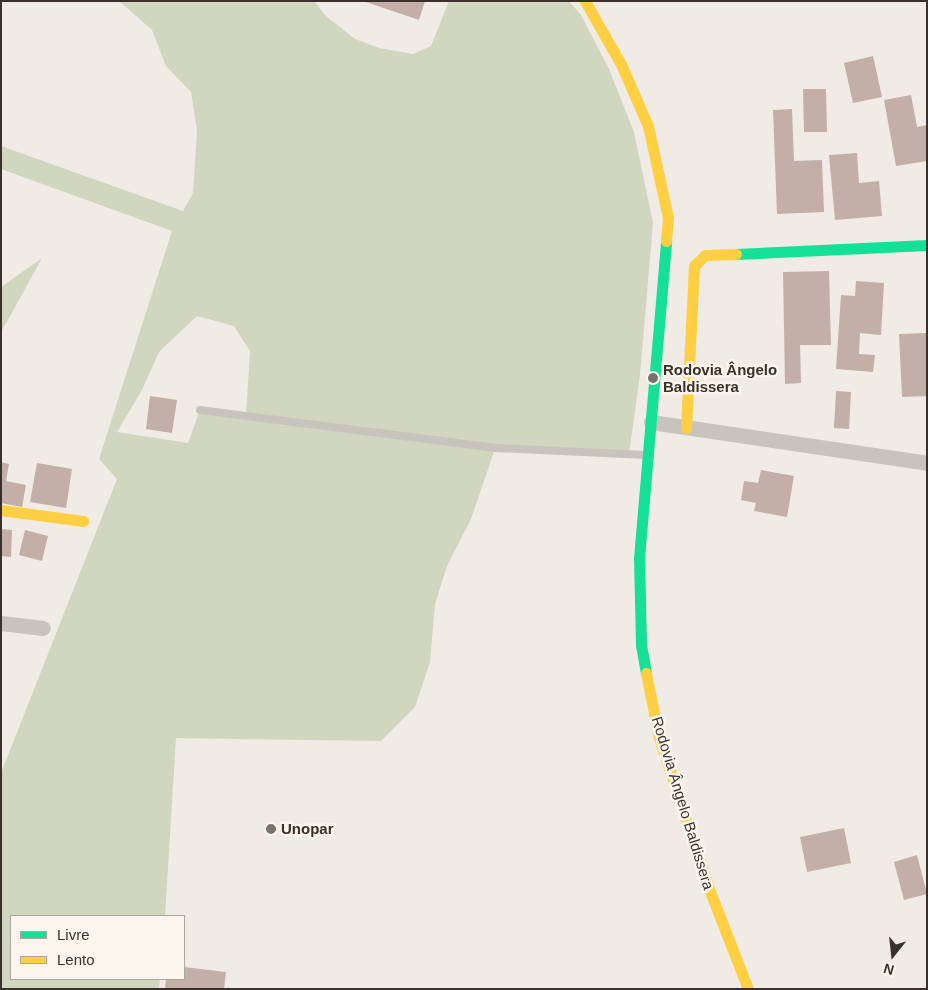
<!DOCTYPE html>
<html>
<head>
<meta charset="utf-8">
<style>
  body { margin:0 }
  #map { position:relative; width:928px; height:990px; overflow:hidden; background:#f0ebe5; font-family:Arial,sans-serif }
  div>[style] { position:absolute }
  .green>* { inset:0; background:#d1d6bf }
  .building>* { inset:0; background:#c3afa7 }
  .lane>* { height:8px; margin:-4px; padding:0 4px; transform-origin:4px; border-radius:4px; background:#c9c3be }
  .street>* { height:15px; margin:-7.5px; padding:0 7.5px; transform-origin:7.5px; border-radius:7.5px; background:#c9c3be }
  .fast>* { height:11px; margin:-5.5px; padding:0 5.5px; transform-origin:5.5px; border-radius:5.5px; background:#16e098 }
  .slow>* { height:11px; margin:-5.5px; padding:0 5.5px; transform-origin:5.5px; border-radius:5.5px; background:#ffcf43 }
  .dots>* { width:14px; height:14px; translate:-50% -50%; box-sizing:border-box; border:2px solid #fbf5ee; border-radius:50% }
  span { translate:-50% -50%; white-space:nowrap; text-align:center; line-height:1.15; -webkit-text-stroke:5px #fbf5ee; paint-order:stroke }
  .poi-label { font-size:15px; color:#3b302b; font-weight:700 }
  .left { translate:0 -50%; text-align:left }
  .street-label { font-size:15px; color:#3b302b }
  .frame { position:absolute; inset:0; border:2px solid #3b302b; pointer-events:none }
  .legend { position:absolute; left:10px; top:915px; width:175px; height:65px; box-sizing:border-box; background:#fbf5ee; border:1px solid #aea6a0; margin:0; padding:6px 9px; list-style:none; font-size:15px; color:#3b302b }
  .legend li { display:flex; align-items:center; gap:10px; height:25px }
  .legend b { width:25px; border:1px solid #aea6a0 }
  .north { position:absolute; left:868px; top:930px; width:50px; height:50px; -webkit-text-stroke:4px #fbf5ee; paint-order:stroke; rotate:196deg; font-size:14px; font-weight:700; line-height:20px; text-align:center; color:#3b302b }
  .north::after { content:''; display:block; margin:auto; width:18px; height:22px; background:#3b302b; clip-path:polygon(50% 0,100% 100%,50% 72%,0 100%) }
</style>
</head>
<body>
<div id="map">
  <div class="green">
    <i style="clip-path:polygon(evenodd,119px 1px,314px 1px,326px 16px,355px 39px,379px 48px,413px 54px,431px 46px,449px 1px,569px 1px,581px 15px,609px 69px,634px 132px,653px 223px,640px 375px,629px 454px,495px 449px,471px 519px,447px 566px,435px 604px,430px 662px,415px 707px,381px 741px,176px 738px,165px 916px,11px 916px,11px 979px,160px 979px,159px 989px,1px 989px,1px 773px,117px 479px,99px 459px,172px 231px,1px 169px,1px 146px,183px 211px,193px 193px,197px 130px,191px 92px,166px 66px,152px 30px,119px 1px,197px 316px,234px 326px,250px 351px,246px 416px,200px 410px,188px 443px,117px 432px,142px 390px,159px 352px,197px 316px)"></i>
    <i style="clip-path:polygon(42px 258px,9px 318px,1px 332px,1px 287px)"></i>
  </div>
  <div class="building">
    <i style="clip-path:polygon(363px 1px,425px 1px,419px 20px)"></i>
    <i style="clip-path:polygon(873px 56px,882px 97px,853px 103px,844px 63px)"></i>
    <i style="clip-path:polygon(803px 89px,826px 89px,827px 132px,804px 132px)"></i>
    <i style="clip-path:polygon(911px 95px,917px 127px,927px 125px,927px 161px,896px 166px,884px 100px)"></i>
    <i style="clip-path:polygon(792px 109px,794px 161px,822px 160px,824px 212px,777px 214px,773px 110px)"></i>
    <i style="clip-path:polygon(857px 153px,859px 183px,879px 181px,882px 216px,835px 220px,829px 155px)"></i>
    <i style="clip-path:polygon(829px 271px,831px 345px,800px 345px,801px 383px,785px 384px,783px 272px)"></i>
    <i style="clip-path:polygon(856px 281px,884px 283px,881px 335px,860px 333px,859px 354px,875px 355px,873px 372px,836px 369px,841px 295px,855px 296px)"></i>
    <i style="clip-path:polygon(927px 333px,927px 396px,902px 397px,899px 334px)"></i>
    <i style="clip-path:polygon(836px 391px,851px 392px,849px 429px,834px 428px)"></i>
    <i style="clip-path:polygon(150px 396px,177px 400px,172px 433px,146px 429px)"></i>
    <i style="clip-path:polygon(1px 462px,9px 464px,6px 481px,26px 485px,22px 507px,1px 503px)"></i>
    <i style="clip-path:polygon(37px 463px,72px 469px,66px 508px,30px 502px)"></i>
    <i style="clip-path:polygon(761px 470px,794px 476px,787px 517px,754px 511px,756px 503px,741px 500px,744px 481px,758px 483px)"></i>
    <i style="clip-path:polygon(1px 529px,12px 530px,11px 557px,1px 556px)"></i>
    <i style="clip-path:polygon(25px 530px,48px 536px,42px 561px,19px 555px)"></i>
    <i style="clip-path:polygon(844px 828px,851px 863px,807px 872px,800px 837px)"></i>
    <i style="clip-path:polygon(917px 855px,927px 894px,904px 900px,894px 862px)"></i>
    <i style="clip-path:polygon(184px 967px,226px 972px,224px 989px,165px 989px,166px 979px,184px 979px)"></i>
  </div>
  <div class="lane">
    <i style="left:200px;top:410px;width:297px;rotate:7.3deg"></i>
    <i style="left:495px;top:448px;width:151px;rotate:2.7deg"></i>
  </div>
  <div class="street">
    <i style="left:651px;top:422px;width:279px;rotate:8.4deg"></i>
    <i style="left:1px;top:623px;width:42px;rotate:6.8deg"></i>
  </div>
  <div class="fast">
    <i style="left:736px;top:254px;width:191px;rotate:-2.7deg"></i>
    <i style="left:646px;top:673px;width:28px;rotate:-100deg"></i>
    <i style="left:641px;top:645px;width:87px;rotate:-91.3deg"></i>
    <i style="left:639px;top:558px;width:318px;rotate:-85.1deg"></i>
  </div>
  <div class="slow">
    <i style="left:585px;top:1px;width:73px;rotate:60.3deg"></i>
    <i style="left:621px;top:64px;width:68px;rotate:66.5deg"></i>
    <i style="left:648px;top:126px;width:94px;rotate:77.7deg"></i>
    <i style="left:668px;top:218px;width:23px;rotate:95deg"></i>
    <i style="left:686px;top:428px;width:162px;rotate:-87.2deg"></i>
    <i style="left:694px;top:266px;width:16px;rotate:-45deg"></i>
    <i style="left:705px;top:255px;width:31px;rotate:-2deg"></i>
    <i style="left:1px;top:510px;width:83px;rotate:7.6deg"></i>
    <i style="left:646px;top:673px;width:66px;rotate:78.7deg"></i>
    <i style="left:659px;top:738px;width:164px;rotate:71.6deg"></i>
    <i style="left:711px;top:894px;width:102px;rotate:68.7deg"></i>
  </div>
  <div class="dots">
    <i style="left:653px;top:378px;background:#7a716c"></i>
    <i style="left:271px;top:829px;background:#7a716c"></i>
  </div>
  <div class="poi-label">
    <span class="left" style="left:663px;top:378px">Rodovia Ângelo<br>Baldissera</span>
    <span class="left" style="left:281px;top:829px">Unopar</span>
  </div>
  <div class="street-label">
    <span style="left:683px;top:803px;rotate:73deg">Rodovia Ângelo Baldissera</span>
  </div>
  <div class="frame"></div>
  <ul class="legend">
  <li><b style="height:6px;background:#16e098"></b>Livre</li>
  <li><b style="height:6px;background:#ffcf43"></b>Lento</li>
  </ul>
  <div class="north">N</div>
</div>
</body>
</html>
